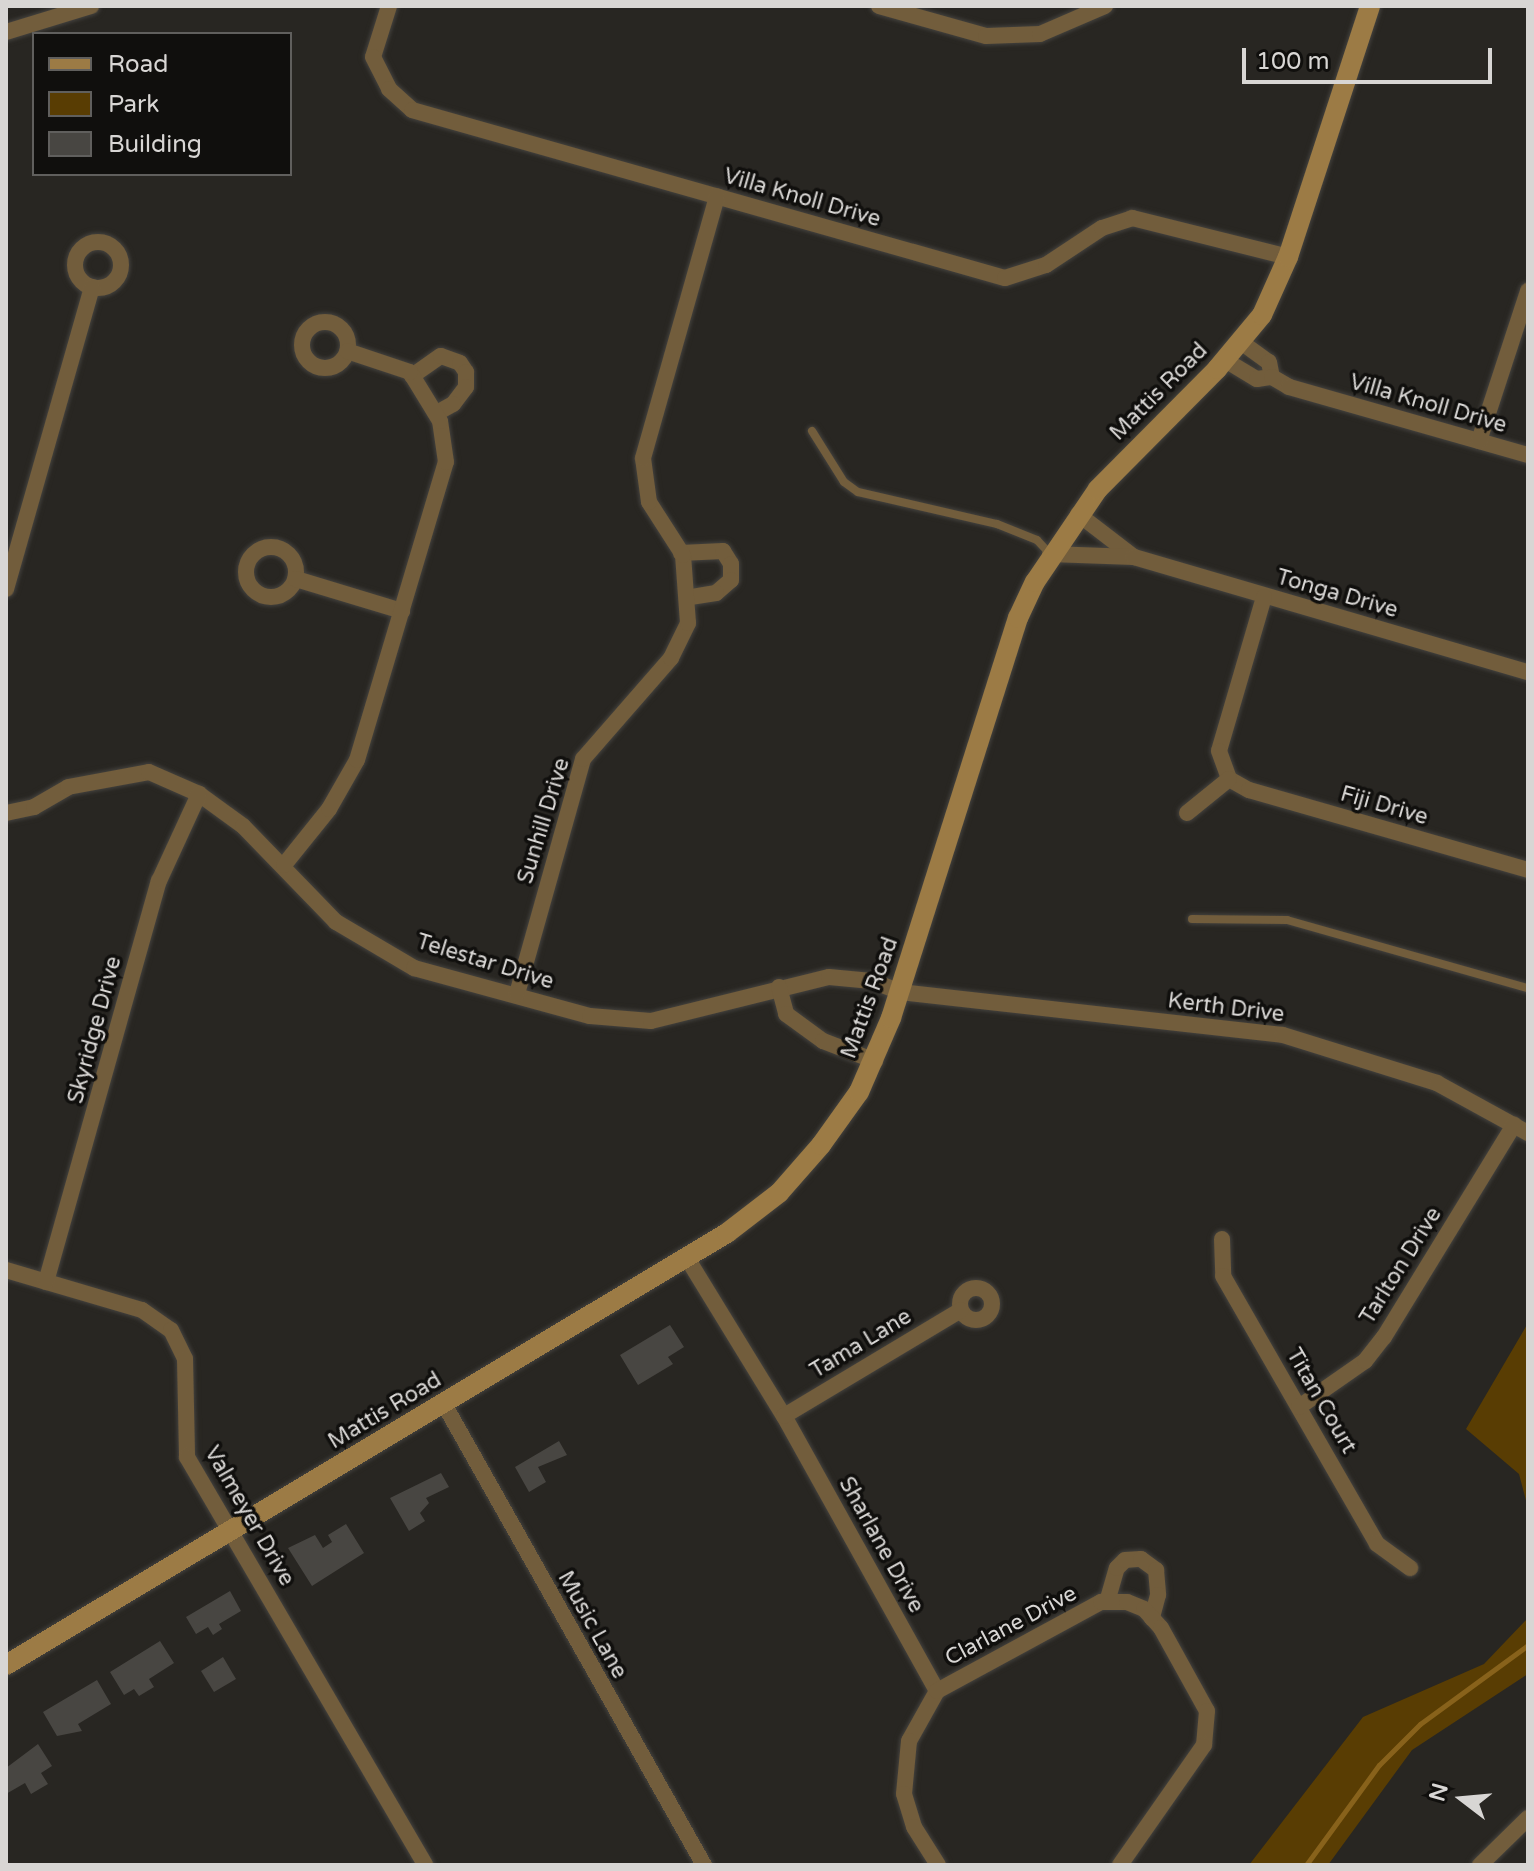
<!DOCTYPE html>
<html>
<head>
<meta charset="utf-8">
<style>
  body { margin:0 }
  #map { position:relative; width:1534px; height:1871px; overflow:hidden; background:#282622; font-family:"Varela Round",sans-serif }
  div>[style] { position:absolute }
  .green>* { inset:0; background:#593d03 }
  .stream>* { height:5px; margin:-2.5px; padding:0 2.5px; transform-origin:2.5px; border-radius:2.5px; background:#88621b }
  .building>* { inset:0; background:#484642 }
  .roads { filter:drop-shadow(0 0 2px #44423e) drop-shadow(0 0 2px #44423e) }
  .lane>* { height:8px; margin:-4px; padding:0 4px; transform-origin:4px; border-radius:4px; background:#725d3c }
  .street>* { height:16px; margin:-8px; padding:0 8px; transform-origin:8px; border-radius:8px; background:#725d3c }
  .street>.ring { margin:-8px; padding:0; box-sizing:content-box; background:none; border:16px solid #725d3c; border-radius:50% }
  .secondary>* { height:20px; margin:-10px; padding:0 10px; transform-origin:10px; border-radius:10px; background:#9c7b45 }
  span { translate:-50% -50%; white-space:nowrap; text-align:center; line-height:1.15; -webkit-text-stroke:7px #100f0d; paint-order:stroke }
  .street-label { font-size:22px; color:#d8d6d4 }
  .frame { position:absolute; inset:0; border:8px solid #d8d6d4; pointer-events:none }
  .legend { position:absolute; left:32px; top:32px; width:260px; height:144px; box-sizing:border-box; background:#100f0d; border:2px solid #605f5d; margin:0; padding:10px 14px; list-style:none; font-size:24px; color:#d8d6d4 }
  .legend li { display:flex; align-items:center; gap:16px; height:40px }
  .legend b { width:40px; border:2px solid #605f5d }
  .north { position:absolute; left:1422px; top:1759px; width:80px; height:80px; -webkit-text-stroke:6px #100f0d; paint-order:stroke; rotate:286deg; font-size:22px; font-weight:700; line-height:32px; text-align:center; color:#d8d6d4 }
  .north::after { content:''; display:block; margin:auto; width:28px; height:36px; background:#d8d6d4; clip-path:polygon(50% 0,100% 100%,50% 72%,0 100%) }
  .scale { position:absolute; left:1242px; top:48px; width:250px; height:36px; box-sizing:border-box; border:4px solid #d8d6d4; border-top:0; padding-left:10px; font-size:24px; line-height:28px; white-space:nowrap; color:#d8d6d4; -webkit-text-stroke:6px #100f0d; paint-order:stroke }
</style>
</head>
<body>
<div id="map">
  <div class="green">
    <i style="clip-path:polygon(1528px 1323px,1528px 1508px,1519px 1474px,1466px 1429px)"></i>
    <i style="clip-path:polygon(1528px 1618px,1528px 1674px,1412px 1750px,1328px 1865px,1249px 1865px,1363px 1717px,1484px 1664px)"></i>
  </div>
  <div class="stream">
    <i style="left:1306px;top:1865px;width:124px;rotate:-53.9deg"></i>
    <i style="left:1379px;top:1765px;width:58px;rotate:-45deg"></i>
    <i style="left:1420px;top:1724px;width:134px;rotate:-36.2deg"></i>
  </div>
  <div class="building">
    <i style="clip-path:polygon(670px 1325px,684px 1347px,668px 1357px,673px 1364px,638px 1385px,620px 1355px)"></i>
    <i style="clip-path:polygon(559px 1441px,567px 1455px,538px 1467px,546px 1482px,529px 1492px,515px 1467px)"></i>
    <i style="clip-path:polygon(441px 1473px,449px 1487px,426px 1498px,429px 1503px,420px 1513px,425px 1521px,409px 1531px,390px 1498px)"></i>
    <i style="clip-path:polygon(346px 1524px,364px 1553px,312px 1586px,288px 1548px,315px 1535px,323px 1548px,332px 1542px,328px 1535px)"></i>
    <i style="clip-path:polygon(230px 1591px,241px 1611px,219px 1624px,222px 1629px,213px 1635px,208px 1627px,196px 1634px,186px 1617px)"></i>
    <i style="clip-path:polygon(160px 1641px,174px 1663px,149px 1679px,154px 1687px,139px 1696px,134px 1689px,124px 1695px,110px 1672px)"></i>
    <i style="clip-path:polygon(223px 1657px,236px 1679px,214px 1692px,201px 1671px)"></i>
    <i style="clip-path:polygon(97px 1680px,111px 1704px,78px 1724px,82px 1731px,57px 1736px,43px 1712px)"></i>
    <i style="clip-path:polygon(38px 1744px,52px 1766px,41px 1773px,48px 1784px,31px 1794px,25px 1783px,6px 1794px,6px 1768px)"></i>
  </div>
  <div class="roads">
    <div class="lane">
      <i style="left:812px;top:431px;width:60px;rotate:57.9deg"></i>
      <i style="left:844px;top:482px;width:17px;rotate:36deg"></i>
      <i style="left:858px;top:492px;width:143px;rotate:13deg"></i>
      <i style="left:997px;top:524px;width:43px;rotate:21.8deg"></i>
      <i style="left:1037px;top:540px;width:19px;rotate:47deg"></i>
      <i style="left:1192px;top:919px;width:95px;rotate:0.6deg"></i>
      <i style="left:1287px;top:920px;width:250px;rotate:15.8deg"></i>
    </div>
    <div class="street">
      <i style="left:389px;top:6px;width:53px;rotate:107.4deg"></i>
      <i style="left:373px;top:57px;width:36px;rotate:63deg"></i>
      <i style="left:389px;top:89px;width:31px;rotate:42deg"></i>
      <i style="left:412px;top:110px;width:616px;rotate:15.82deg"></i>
      <i style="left:1005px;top:278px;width:43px;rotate:-17.6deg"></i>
      <i style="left:1046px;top:265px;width:67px;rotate:-33.5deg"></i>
      <i style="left:1102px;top:228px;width:32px;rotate:-18deg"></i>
      <i style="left:1132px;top:218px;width:161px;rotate:14deg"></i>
      <i style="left:879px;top:6px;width:111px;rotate:15.7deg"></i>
      <i style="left:986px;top:36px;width:54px;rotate:-2.1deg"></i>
      <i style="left:1040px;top:34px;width:71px;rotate:-23.3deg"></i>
      <i style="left:6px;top:32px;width:89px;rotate:-17deg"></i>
      <i class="ring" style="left:75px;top:242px;width:30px;height:30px"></i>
      <i class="ring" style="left:302px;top:322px;width:30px;height:30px"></i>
      <i style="left:1241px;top:342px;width:34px;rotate:36deg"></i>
      <i style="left:1269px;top:362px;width:15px;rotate:79deg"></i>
      <i style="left:1225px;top:360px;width:37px;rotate:31deg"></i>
      <i style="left:1257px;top:379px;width:15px;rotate:-8deg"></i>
      <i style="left:1272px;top:377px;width:20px;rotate:30deg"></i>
      <i style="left:1289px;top:387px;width:248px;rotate:15.9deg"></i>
      <i style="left:412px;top:376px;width:35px;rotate:-35deg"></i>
      <i style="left:441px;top:356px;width:20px;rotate:20deg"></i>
      <i style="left:460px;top:363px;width:11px;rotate:56deg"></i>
      <i style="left:466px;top:372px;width:15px;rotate:90deg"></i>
      <i style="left:466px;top:387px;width:21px;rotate:127deg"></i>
      <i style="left:453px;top:404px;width:18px;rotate:151deg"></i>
      <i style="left:1479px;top:441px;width:158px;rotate:-71.9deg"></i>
      <i style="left:1078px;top:514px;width:71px;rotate:37.5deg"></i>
      <i class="ring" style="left:246px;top:547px;width:34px;height:34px"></i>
      <i style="left:681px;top:553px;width:42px;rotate:-2.7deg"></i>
      <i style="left:723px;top:551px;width:15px;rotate:58deg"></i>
      <i style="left:731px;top:564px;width:16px;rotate:90deg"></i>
      <i style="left:731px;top:580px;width:20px;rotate:139deg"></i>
      <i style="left:716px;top:593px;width:26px;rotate:171deg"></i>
      <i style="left:1050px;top:554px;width:84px;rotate:2deg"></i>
      <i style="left:1134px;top:557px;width:410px;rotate:16.3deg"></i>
      <i style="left:296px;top:579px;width:111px;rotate:16.8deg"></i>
      <i style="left:6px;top:589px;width:314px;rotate:-74.1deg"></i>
      <i style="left:1264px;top:597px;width:160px;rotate:106.3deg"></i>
      <i style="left:1219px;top:751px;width:30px;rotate:70deg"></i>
      <i style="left:1229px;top:779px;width:23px;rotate:29deg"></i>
      <i style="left:1249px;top:790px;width:290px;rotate:16deg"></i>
      <i style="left:6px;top:813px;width:29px;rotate:-12deg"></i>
      <i style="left:34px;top:807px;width:39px;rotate:-30deg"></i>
      <i style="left:68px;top:787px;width:82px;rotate:-10.5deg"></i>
      <i style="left:149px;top:772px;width:55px;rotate:23.7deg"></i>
      <i style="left:199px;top:794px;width:54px;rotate:36deg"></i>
      <i style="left:243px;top:826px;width:134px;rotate:45.9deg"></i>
      <i style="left:336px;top:922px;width:91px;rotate:30.5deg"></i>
      <i style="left:414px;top:968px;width:182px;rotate:15.3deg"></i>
      <i style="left:590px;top:1016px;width:61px;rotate:4.7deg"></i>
      <i style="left:651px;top:1021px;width:183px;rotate:-13.9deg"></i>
      <i style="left:829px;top:977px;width:43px;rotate:5.3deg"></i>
      <i style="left:872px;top:981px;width:30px;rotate:21deg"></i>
      <i style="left:900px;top:992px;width:385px;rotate:6.4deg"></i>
      <i style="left:1283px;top:1035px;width:161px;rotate:17.3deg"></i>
      <i style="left:1437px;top:1083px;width:104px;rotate:28.8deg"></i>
      <i style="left:1187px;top:813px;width:54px;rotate:-39deg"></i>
      <i style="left:284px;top:865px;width:72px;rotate:-51.2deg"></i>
      <i style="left:329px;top:809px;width:56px;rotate:-60.3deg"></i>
      <i style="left:357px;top:760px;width:311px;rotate:-73.4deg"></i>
      <i style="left:446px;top:462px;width:41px;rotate:-98.3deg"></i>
      <i style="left:440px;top:421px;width:57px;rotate:-121.5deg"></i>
      <i style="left:410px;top:372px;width:66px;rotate:-161.6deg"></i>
      <i style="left:779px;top:987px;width:28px;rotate:75deg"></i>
      <i style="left:786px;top:1014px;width:46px;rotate:36.1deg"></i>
      <i style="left:823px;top:1041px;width:56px;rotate:21deg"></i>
      <i style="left:517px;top:994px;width:244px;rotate:-74.3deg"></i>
      <i style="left:583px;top:759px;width:134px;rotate:-48.9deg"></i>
      <i style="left:671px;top:658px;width:39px;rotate:-64deg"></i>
      <i style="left:688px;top:623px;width:68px;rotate:-94.2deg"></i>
      <i style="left:683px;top:555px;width:63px;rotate:-122.7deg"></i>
      <i style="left:649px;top:502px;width:44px;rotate:-97.8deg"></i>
      <i style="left:643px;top:458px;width:272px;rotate:-74.2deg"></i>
      <i style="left:1222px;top:1239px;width:37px;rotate:88deg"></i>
      <i style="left:1223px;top:1276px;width:309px;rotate:60.1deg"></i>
      <i style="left:1377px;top:1544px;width:41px;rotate:36deg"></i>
      <i style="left:687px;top:1258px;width:185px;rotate:58.5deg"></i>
      <i style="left:784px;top:1416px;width:315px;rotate:60.9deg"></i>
      <i style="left:937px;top:1691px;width:57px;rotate:119.2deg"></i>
      <i style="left:909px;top:1741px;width:53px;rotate:95.4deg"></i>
      <i style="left:904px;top:1794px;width:34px;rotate:73deg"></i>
      <i style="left:914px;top:1827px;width:45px;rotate:57.7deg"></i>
      <i style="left:6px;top:1270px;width:142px;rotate:16.4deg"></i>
      <i style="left:142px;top:1310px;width:35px;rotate:35deg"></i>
      <i style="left:171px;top:1330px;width:32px;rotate:64deg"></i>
      <i style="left:185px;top:1359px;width:98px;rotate:88.8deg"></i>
      <i style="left:187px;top:1457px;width:472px;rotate:59.7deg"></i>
      <i style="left:46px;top:1282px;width:417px;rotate:-74.3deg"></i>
      <i style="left:159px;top:881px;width:96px;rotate:-65.3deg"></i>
      <i class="ring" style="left:960px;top:1288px;width:16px;height:16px"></i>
      <i style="left:444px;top:1404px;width:529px;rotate:60.58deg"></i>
      <i style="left:1299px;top:1407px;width:80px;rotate:-34.9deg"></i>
      <i style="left:1365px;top:1361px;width:31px;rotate:-52deg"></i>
      <i style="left:1384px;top:1337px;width:249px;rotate:-58.5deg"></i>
      <i style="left:784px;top:1416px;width:206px;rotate:-30.9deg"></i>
      <i style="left:1107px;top:1602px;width:35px;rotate:-74deg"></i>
      <i style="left:1117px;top:1568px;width:11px;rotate:-45deg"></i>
      <i style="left:1125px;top:1560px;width:16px;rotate:-4deg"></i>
      <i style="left:1141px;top:1559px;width:19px;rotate:36deg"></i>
      <i style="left:1156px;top:1570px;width:25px;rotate:85deg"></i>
      <i style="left:1158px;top:1595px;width:24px;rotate:105deg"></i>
      <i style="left:937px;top:1691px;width:187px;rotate:-28.5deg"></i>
      <i style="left:1101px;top:1602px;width:26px"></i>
      <i style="left:1127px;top:1602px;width:18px;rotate:22deg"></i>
      <i style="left:1144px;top:1609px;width:25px;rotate:48deg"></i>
      <i style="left:1161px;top:1628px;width:95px;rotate:61deg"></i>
      <i style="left:1207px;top:1711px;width:34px;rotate:95deg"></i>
      <i style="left:1204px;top:1745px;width:146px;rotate:125deg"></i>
      <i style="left:1480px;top:1865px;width:67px;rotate:-44.4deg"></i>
    </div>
    <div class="secondary">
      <i style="left:6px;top:1665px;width:841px;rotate:-30.93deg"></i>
      <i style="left:727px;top:1233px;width:66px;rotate:-37.6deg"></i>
      <i style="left:779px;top:1193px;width:64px;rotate:-48.8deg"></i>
      <i style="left:821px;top:1145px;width:65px;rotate:-54.4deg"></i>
      <i style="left:859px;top:1092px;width:81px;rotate:-66.6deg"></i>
      <i style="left:891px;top:1018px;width:420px;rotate:-72.4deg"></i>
      <i style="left:1018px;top:618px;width:40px;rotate:-65deg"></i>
      <i style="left:1035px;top:582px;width:112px;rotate:-55.9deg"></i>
      <i style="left:1098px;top:489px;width:169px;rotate:-45.2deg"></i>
      <i style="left:1217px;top:369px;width:70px;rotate:-50.2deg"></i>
      <i style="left:1262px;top:315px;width:64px;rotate:-65.9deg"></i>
      <i style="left:1288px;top:257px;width:264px;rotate:-71.9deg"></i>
    </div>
  </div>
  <div class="street-label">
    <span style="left:802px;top:198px;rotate:16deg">Villa Knoll Drive</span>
    <span style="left:1159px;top:392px;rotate:-45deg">Mattis Road</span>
    <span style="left:1428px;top:404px;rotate:16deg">Villa Knoll Drive</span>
    <span style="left:1337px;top:594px;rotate:16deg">Tonga Drive</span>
    <span style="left:1384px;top:806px;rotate:16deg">Fiji Drive</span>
    <span style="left:544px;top:821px;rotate:-73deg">Sunhill Drive</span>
    <span style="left:485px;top:962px;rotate:17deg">Telestar Drive</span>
    <span style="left:870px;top:998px;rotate:-70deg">Mattis Road</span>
    <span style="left:1226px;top:1008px;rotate:7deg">Kerth Drive</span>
    <span style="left:95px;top:1030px;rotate:-75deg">Skyridge Drive</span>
    <span style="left:1401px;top:1266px;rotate:-58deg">Tarlton Drive</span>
    <span style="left:861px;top:1344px;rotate:-31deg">Tama Lane</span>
    <span style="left:1321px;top:1401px;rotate:60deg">Titan Court</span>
    <span style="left:385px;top:1411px;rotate:-31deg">Mattis Road</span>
    <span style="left:249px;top:1516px;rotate:60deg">Valmeyer Drive</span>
    <span style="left:881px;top:1545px;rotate:61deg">Sharlane Drive</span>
    <span style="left:592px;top:1625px;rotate:61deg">Music Lane</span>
    <span style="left:1011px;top:1626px;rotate:-28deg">Clarlane Drive</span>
  </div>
  <div class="frame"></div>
  <ul class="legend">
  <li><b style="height:10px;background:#9c7b45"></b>Road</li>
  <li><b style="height:22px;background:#593d03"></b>Park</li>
  <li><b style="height:22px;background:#484642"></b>Building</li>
  </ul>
  <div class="north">N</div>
  <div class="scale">100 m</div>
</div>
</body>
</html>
